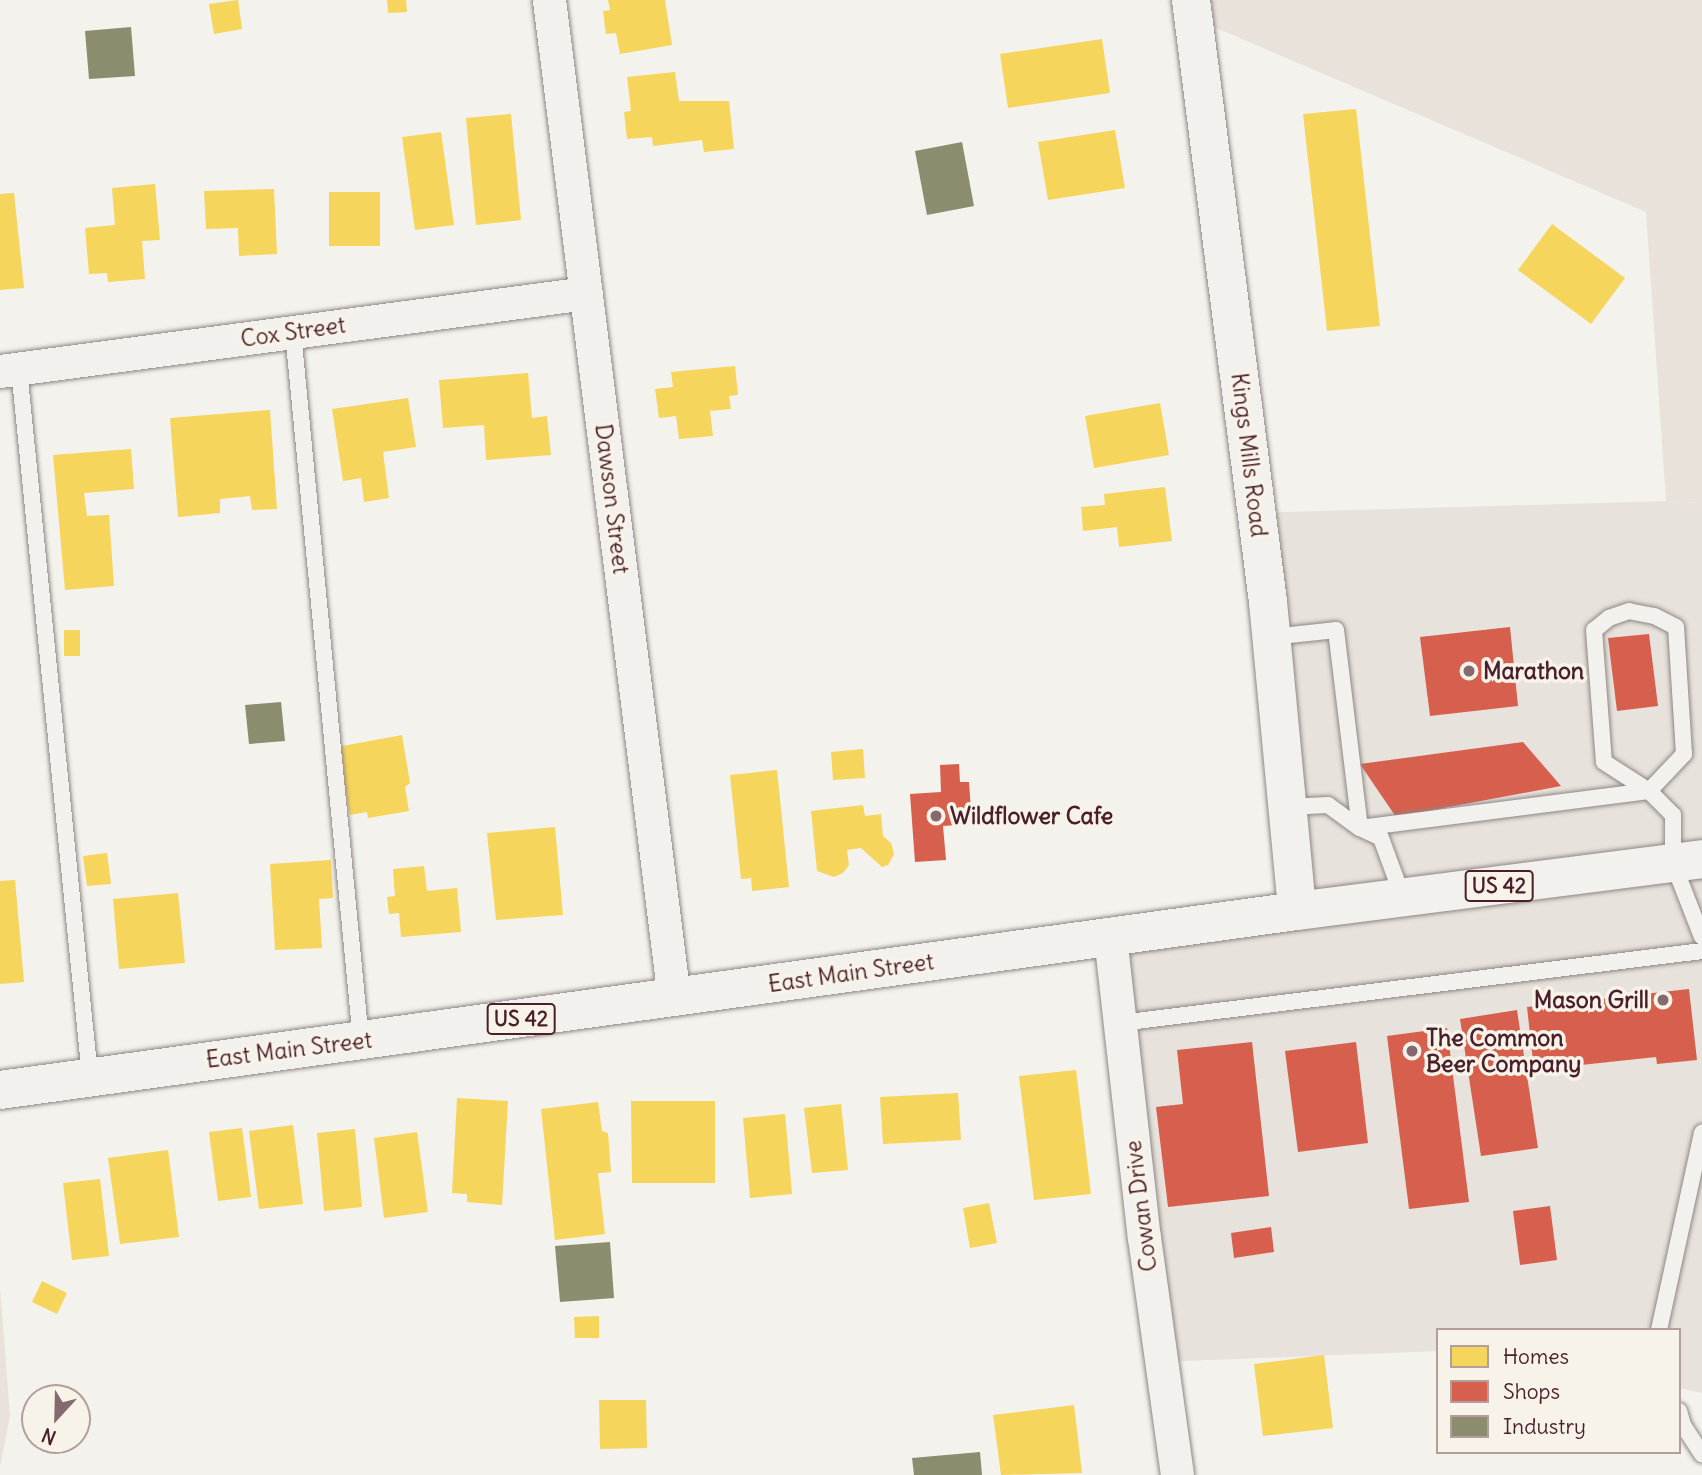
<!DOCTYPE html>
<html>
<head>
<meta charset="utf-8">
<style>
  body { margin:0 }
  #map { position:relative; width:1702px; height:1475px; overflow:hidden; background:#f4f2ec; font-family:Delius,sans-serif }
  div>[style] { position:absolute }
  .built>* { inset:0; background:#e7e2db }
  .green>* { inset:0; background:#e8e2da }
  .homes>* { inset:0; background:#f6d55c }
  .shops>* { inset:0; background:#d6604d }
  .industry>* { inset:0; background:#8c8c6e }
  .roads { filter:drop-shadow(0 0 2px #8f8685) drop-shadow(0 0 2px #8f8685) }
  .lane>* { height:16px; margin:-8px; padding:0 8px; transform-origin:8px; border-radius:8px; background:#f2f1ed }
  .street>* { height:33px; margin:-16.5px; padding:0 16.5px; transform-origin:16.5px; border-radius:16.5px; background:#f2f1ed }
  .secondary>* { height:38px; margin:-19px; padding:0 19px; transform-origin:19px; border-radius:19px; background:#f2f1ed }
  .primary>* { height:38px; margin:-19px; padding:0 19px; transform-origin:19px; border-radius:19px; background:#f2f1ed }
  .dots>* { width:19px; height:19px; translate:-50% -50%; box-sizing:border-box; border:4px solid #f7f3e8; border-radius:50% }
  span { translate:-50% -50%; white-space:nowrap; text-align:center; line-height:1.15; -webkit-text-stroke:7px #f7f3e8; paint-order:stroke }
  .shield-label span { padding:2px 5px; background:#f7f3e8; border:2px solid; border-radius:5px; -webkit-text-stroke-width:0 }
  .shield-label { font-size:21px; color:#4a1f2b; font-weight:700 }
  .street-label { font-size:23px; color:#4a1f2b }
  .poi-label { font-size:23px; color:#4a1f2b; font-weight:700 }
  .left { translate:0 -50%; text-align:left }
  .right { translate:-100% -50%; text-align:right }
  .legend { position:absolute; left:1436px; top:1328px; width:245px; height:126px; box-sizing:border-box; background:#f7f3e8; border:2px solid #b29e9c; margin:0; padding:9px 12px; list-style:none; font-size:21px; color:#4a1f2b }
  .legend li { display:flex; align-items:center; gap:14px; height:35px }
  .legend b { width:35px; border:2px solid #b29e9c }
  .north { position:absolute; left:21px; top:1384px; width:70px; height:70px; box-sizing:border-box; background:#f7f3e8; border:2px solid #b29e9c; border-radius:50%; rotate:202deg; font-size:19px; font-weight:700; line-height:28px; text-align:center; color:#4a1f2b }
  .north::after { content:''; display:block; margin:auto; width:24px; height:32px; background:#86696f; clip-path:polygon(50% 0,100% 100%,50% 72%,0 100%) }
</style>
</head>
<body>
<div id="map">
  <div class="built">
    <i style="clip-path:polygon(1666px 501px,1702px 503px,1702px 1393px,1679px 1388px,1679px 1330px,1438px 1330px,1438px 1351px,1161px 1362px,1110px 936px,1296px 911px,1256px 513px)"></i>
  </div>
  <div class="green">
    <i style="clip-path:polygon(1191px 0,1702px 0,1702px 503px,1666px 501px,1646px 212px,1193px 18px)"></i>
    <i style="clip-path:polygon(0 1287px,10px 1416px,0 1467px)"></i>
  </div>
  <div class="homes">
    <i style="clip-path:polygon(238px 0,242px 29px,214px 34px,209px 4px)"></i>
    <i style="clip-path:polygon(387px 0,406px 0,407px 12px,388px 13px)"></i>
    <i style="clip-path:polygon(608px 0,665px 0,672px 45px,620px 54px,616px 33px,606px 34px,603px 11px,610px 10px)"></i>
    <i style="clip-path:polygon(1102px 39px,1110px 93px,1008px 108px,1000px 54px)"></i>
    <i style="clip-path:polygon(675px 72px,679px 101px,729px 101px,734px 149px,704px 152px,702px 140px,653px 146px,652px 137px,627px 139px,624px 112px,631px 111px,627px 77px)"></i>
    <i style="clip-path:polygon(1356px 109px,1380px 326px,1327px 331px,1303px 114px)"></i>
    <i style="clip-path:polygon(511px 114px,521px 220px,476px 225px,466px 118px)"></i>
    <i style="clip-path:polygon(1115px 130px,1125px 188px,1048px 200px,1038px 142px)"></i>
    <i style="clip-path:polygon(441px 132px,454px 225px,415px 230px,402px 137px)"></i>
    <i style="clip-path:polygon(155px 184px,160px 240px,142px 241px,145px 279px,108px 282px,107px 273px,89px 274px,85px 228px,115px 225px,112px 188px)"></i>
    <i style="clip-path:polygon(274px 189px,277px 254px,239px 256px,238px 228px,206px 229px,204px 191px)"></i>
    <i style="clip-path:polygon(329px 192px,380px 192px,380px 246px,329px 246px)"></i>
    <i style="clip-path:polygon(14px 193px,24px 288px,0 290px,0 194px)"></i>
    <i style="clip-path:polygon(1552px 224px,1625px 278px,1591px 324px,1518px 270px)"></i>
    <i style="clip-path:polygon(735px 366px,738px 395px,729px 396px,731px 409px,710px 411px,713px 436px,679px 439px,676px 416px,659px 418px,655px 389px,673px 387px,671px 372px)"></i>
    <i style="clip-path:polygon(528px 373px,532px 418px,547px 416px,551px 455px,486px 460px,484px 425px,443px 428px,439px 380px)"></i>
    <i style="clip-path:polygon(408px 398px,416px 447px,383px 452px,389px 498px,364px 502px,361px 478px,343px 481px,332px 409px)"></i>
    <i style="clip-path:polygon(1160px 403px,1169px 455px,1094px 468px,1085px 416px)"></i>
    <i style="clip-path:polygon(270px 410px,277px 509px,252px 510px,250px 496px,220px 499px,220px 513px,178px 517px,170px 418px)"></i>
    <i style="clip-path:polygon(131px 449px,134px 489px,84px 493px,87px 516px,109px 515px,114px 586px,65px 590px,53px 455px)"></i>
    <i style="clip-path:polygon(1165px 487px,1172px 541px,1119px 547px,1117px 527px,1083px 531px,1081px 507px,1105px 505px,1104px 494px)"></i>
    <i style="clip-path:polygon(64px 630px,80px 630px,80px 656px,64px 656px)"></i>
    <i style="clip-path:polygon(402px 735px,410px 783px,405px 787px,409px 811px,368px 818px,367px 812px,350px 815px,337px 747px)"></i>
    <i style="clip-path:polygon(863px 749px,865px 778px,833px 780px,831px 752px)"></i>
    <i style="clip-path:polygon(777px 770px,789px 887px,752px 891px,751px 878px,741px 879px,730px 775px)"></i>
    <i style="clip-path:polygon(863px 805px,865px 816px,881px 814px,883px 836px,891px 843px,894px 854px,888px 865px,882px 867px,861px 848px,847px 850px,849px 865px,843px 873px,834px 877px,817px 871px,811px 811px)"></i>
    <i style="clip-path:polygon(555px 827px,563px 915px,496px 920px,487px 833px)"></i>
    <i style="clip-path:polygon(107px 853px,111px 884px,87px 886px,83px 856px)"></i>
    <i style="clip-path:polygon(331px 860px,333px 898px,319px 899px,322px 948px,275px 950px,270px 864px)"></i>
    <i style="clip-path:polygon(424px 866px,427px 891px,457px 888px,461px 932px,401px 937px,399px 913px,389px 914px,387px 897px,395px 896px,393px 869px)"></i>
    <i style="clip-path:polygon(15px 880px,24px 982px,0 984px,0 881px)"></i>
    <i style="clip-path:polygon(178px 893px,185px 963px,119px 969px,113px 899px)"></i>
    <i style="clip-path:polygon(1076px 1070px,1091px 1194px,1034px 1200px,1019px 1076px)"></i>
    <i style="clip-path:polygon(958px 1093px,961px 1140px,883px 1144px,880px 1097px)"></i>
    <i style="clip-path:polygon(457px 1098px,508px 1101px,502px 1205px,467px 1202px,467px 1194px,452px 1193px)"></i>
    <i style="clip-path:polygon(631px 1101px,715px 1101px,715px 1183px,632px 1183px)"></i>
    <i style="clip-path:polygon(598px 1102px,602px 1131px,608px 1133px,611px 1172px,598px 1173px,605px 1234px,555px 1240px,541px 1109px)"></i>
    <i style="clip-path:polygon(841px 1104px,848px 1170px,812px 1173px,804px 1108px)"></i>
    <i style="clip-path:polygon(785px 1114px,792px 1194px,750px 1198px,743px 1118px)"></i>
    <i style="clip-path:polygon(293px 1125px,303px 1204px,259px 1209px,249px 1131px)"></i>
    <i style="clip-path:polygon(242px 1128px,251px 1197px,218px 1201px,209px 1132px)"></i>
    <i style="clip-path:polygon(355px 1129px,362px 1207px,324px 1211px,317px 1133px)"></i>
    <i style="clip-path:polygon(417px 1132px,428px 1212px,384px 1218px,374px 1138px)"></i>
    <i style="clip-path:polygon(168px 1150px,179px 1237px,120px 1244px,108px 1158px)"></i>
    <i style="clip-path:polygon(100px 1179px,109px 1256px,72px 1260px,63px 1183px)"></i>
    <i style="clip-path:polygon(989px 1203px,997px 1243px,970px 1248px,963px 1208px)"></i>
    <i style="clip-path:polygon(42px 1281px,67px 1293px,57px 1314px,32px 1302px)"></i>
    <i style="clip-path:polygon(599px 1316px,599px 1338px,575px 1338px,574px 1317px)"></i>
    <i style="clip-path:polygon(1324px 1355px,1333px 1428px,1263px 1436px,1254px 1364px)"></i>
    <i style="clip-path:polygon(599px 1400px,646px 1400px,647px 1448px,600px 1449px)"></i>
    <i style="clip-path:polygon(1074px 1405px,1082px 1473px,1001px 1475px,993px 1415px)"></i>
  </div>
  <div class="shops">
    <i style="clip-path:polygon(1510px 627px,1518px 706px,1430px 716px,1420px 637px)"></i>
    <i style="clip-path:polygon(1649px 634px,1658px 706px,1617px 711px,1608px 638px)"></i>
    <i style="clip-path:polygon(1523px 742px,1561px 786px,1396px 817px,1360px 764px)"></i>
    <i style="clip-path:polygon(959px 764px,960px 782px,969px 782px,972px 824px,943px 826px,946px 860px,915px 862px,910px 794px,941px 792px,940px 765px)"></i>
    <i style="clip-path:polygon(1689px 989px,1697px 1060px,1657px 1064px,1656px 1057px,1534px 1070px,1527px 1007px)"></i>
    <i style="clip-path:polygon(1517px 1010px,1538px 1148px,1481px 1156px,1460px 1019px)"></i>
    <i style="clip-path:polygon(1447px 1028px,1469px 1202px,1409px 1209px,1387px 1036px)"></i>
    <i style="clip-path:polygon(1252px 1042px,1269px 1196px,1168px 1207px,1156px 1107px,1183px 1104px,1177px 1050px)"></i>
    <i style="clip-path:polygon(1356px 1042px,1368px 1143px,1298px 1152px,1285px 1051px)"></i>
    <i style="clip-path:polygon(1550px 1206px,1557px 1260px,1520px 1265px,1513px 1211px)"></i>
    <i style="clip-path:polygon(1271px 1227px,1274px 1252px,1234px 1258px,1231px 1233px)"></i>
  </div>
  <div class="industry">
    <i style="clip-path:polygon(131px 27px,135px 76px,89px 79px,85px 31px)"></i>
    <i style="clip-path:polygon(962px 142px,974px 206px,927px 215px,915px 151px)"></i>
    <i style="clip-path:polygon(281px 702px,285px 741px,249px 744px,245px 705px)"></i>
    <i style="clip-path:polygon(610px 1242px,614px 1298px,560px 1302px,555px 1246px)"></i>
    <i style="clip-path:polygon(980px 1452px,982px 1475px,914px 1475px,912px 1458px)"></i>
  </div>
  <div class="roads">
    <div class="lane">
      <i style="left:293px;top:332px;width:712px;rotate:84.52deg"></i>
      <i style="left:19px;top:369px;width:711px;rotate:84.27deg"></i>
      <i style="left:1271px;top:637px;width:65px;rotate:-6.1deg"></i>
      <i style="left:1336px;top:630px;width:199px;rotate:83.1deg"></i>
      <i style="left:1360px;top:828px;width:23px;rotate:25deg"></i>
      <i style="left:1381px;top:838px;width:64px;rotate:69.9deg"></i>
      <i style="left:1287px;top:807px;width:41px;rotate:-2.8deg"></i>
      <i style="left:1328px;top:805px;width:39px;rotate:36deg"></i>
      <i style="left:1360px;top:828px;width:291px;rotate:-7.3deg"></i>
      <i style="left:1649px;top:791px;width:51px;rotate:-46.6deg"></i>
      <i style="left:1684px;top:754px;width:127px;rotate:-93.6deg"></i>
      <i style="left:1676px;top:627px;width:25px;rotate:-153deg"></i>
      <i style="left:1654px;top:616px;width:25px;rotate:-169deg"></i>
      <i style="left:1629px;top:611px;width:21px;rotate:161deg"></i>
      <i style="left:1609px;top:618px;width:19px;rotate:141deg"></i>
      <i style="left:1594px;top:630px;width:132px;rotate:85.7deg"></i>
      <i style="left:1604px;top:762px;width:54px;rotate:32.8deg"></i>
      <i style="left:1649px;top:791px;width:34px;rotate:45deg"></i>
      <i style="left:1673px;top:815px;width:48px;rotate:90deg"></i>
      <i style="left:1673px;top:863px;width:79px;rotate:68.6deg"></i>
      <i style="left:1120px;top:1023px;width:586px;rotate:-7.05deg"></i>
      <i style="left:1659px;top:1330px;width:202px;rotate:-77.7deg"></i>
      <i style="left:1679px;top:1411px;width:15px;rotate:74deg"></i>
      <i style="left:1683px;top:1425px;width:35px;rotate:57deg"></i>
    </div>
    <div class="street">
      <i style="left:549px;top:0;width:1006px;rotate:82.86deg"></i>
      <i style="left:0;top:371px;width:591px;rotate:-7.58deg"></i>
      <i style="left:1110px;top:936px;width:303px;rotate:83.6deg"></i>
      <i style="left:1144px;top:1237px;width:240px;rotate:82.1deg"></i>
    </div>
    <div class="secondary">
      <i style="left:1191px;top:0;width:607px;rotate:82.71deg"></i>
      <i style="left:1268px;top:602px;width:310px;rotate:84.6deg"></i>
    </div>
    <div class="primary">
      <i style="left:0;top:1090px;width:1309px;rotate:-7.86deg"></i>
      <i style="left:1297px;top:911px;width:408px;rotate:-7.3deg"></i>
    </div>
  </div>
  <div class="dots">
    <i style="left:1469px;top:671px;background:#86696f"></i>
    <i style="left:936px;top:816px;background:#86696f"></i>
    <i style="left:1663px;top:1000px;background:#86696f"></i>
    <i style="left:1412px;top:1051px;background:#86696f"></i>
  </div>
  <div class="shield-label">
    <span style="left:1499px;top:886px">US 42</span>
    <span style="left:521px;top:1019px">US 42</span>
  </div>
  <div class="street-label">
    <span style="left:293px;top:332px;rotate:-8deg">Cox Street</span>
    <span style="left:1249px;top:455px;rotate:83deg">Kings Mills Road</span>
    <span style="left:612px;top:499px;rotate:83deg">Dawson Street</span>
    <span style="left:851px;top:973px;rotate:-8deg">East Main Street</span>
    <span style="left:289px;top:1050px;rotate:-7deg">East Main Street</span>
    <span style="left:1141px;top:1206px;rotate:-97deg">Cowan Drive</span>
  </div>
  <div class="poi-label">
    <span class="left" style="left:1483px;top:671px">Marathon</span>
    <span class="left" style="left:950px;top:816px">Wildflower Cafe</span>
    <span class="right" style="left:1649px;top:1000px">Mason Grill</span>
    <span class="left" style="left:1426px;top:1051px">The Common<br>Beer Company</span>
  </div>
  <ul class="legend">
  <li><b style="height:19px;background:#f6d55c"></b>Homes</li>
  <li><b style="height:19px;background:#d6604d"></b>Shops</li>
  <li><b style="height:19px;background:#8c8c6e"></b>Industry</li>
  </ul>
  <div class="north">N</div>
</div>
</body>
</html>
